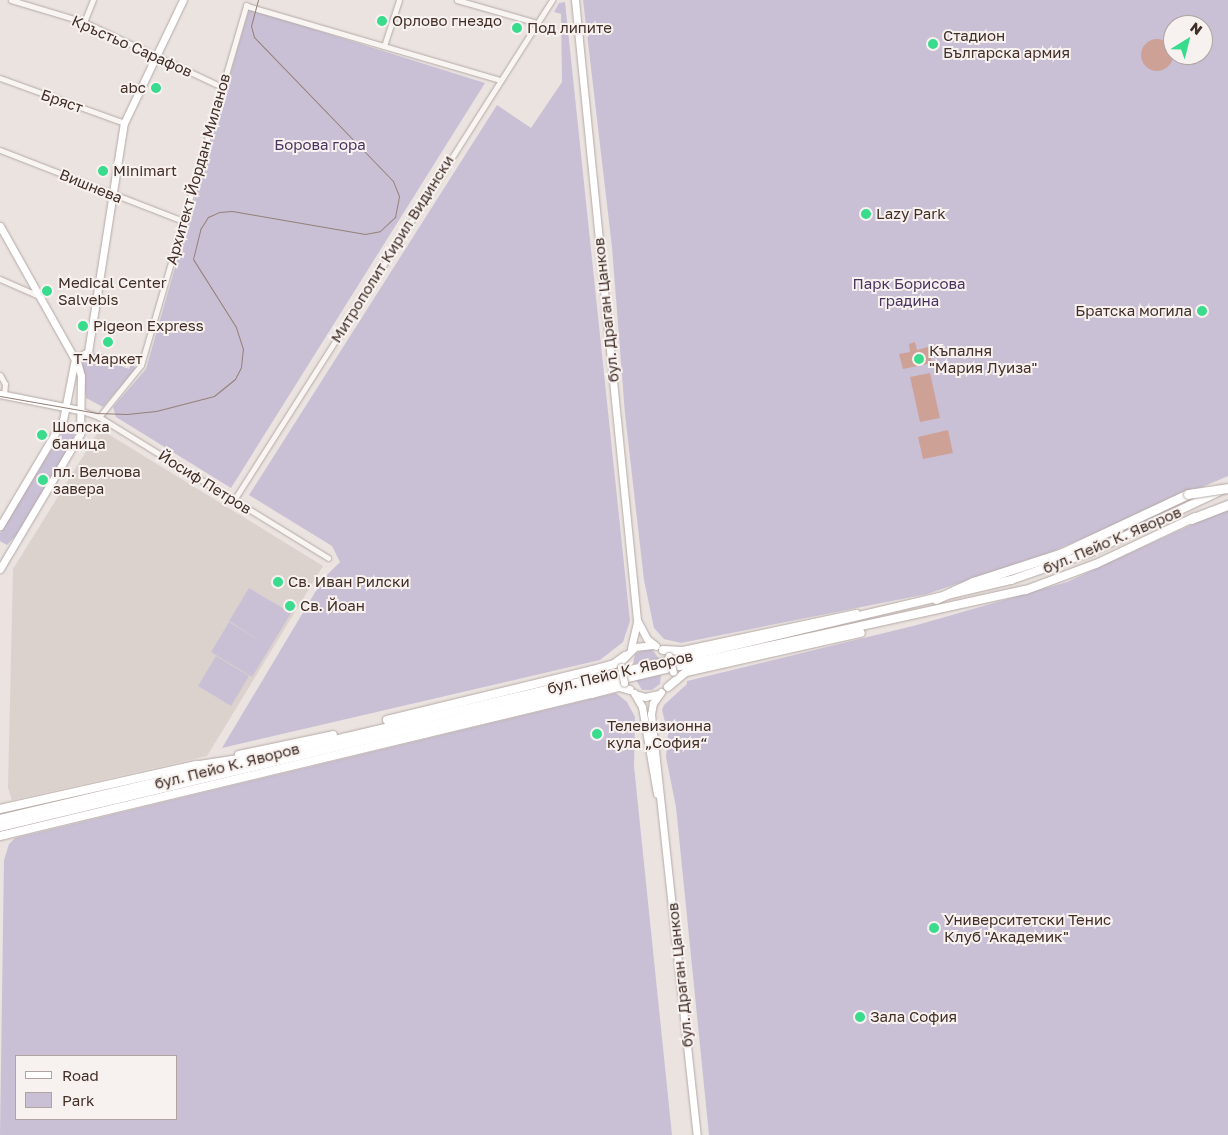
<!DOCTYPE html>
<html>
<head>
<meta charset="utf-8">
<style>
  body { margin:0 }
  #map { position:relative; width:1228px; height:1135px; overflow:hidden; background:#eae3e0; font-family:"Golos Text",sans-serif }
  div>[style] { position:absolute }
  .built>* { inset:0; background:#dcd2cd }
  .green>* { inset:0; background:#c9c0d5 }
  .water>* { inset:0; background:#cea197 }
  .round { border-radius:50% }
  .roads { filter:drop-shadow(0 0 1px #b5a9a5) drop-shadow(0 0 1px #b5a9a5) }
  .street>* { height:5px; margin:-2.5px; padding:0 2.5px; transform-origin:2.5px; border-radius:2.5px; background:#f8f5f3 }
  .secondary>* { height:7px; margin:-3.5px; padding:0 3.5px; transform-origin:3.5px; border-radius:3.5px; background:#fff }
  .primary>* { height:8px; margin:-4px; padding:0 4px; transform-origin:4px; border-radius:4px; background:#fff }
  .highway>* { height:9px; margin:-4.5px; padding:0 4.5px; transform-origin:4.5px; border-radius:4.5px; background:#fff }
  .tram>* { height:1px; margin:-0.5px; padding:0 0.5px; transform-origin:0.5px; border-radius:0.5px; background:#958078 }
  .bridges { filter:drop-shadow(0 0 1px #b5a9a5) drop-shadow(0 0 1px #b5a9a5) }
  .secondary-bridge>* { height:7px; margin:-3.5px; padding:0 3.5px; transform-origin:3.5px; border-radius:3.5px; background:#fff }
  .highway-bridge>* { height:9px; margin:-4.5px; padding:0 4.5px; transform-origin:4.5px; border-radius:4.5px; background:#fff }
  .dots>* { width:14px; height:14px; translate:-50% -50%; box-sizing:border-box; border:2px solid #f7f2f0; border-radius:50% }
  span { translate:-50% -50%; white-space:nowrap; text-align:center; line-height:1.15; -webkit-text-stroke:4px #f7f2f0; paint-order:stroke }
  .poi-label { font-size:15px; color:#432f27 }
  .left { translate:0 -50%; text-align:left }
  .right { translate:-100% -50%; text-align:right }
  .street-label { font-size:15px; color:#432f27 }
  .park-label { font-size:15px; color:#493360 }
  .legend { position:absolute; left:15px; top:1055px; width:162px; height:65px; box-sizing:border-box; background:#f7f2f0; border:1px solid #afa4a0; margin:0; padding:6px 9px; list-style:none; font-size:15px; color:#432f27 }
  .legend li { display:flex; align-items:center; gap:10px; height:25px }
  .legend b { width:25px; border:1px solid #afa4a0 }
  .north { position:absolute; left:1163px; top:15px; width:50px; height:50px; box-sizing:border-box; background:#f7f2f0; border:1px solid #afa4a0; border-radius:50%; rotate:36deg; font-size:14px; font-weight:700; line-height:20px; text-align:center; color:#432f27 }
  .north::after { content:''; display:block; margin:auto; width:18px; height:22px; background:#39db8d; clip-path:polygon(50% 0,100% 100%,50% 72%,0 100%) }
</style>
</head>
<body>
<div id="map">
  <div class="built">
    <i style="clip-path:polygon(100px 429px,323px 566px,207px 756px,12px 800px,8px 788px,13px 569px)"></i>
  </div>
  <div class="green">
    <i style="clip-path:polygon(evenodd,583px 0,1228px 0,1228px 476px,1051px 552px,927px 594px,681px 643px,664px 639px,654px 628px,644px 580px,625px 414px,612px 247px,583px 0,1173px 25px,1203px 25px,1203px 55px,1173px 55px,1173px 25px)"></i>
    <i style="clip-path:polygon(565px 2px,630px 621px,623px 642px,600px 660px,222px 748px,323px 579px,340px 562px,332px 546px,249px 495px,497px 105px,531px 128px,562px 82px,561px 14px,554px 12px,559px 3px)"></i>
    <i style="clip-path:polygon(249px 9px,485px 83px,231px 488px,116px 417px,113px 407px,146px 369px)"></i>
    <i style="clip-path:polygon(99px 353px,110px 356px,108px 361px,129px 369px,131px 364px,136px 368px,103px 407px,86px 398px,81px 363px,92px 354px)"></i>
    <i style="clip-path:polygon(67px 424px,76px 425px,72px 445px,20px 531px,7px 545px,0 541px,0 533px)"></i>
    <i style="clip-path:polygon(1193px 498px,1080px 553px,1012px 573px,1078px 549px)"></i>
    <i style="clip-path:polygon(1228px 508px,1228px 1135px,709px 1135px,676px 807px,666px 757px,668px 734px,662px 710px,664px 705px,687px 684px,687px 681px,917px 625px,1067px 582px)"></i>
    <i style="clip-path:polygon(249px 588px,291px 613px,252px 677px,211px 652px,229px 622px,269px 646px,229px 621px)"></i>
    <i style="clip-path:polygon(647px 648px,652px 649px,659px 659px,633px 664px,635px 654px)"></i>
    <i style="clip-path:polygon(216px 656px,249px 676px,231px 706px,198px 686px)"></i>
    <i style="clip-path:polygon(661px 675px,660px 684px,652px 690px,642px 690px,636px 680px)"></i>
    <i style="clip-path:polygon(evenodd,616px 693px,627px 702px,635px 717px,634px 766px,672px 1135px,0 1135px,4px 860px,9px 844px,15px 838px,616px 693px,16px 1056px,176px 1056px,176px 1119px,16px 1119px,16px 1056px)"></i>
  </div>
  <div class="water">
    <i class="round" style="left:1141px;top:39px;width:32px;height:32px"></i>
    <i style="clip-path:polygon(915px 342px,917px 350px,928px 347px,932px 363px,903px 369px,899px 354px,910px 352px,909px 344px)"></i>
    <i style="clip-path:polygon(930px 373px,940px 418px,920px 422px,910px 377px)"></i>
    <i style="clip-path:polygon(948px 430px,953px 453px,923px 459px,918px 437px)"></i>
  </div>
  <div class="roads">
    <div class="street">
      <i style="left:11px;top:0;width:76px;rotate:16.8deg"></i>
      <i style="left:84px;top:22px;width:153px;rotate:25.2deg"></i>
      <i style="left:457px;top:0;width:83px;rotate:16deg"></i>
      <i style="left:250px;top:7px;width:260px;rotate:16.3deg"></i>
      <i style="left:84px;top:22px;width:24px;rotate:-68deg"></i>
      <i style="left:384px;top:46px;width:48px;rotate:-71.9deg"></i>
      <i style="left:0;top:78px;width:132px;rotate:19.9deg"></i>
      <i style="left:0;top:150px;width:196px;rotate:21.2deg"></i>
      <i style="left:0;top:279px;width:43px;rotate:23.6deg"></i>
      <i style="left:0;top:375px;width:10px;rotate:61deg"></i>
      <i style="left:5px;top:384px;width:11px;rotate:95deg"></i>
      <i style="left:79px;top:410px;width:21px;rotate:19deg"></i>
      <i style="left:99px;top:417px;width:269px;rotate:31.6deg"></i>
      <i style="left:99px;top:417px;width:67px;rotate:-51.1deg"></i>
      <i style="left:141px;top:365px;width:375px;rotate:-73.7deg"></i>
      <i style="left:246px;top:5px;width:4px;rotate:27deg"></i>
      <i style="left:234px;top:500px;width:593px;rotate:-57.54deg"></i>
    </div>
    <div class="secondary">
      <i style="left:575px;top:0;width:623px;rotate:84.29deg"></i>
      <i style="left:637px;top:620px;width:21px;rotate:62deg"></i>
      <i style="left:647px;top:639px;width:11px;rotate:38deg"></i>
      <i style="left:0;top:226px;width:159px;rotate:60.7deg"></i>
      <i style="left:78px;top:365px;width:11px;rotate:75deg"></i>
      <i style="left:81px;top:376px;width:58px;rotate:91deg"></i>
      <i style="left:80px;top:434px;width:157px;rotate:120.7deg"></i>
      <i style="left:75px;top:359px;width:15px;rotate:-28deg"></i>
      <i style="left:88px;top:352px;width:232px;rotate:-81.1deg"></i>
      <i style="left:124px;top:123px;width:136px;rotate:-64.4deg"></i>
      <i style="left:0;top:394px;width:81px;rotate:11.4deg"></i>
      <i style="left:0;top:526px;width:123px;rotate:-59.3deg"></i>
      <i style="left:63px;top:420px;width:62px;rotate:-78.9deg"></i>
      <i style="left:631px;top:648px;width:26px;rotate:-77deg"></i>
      <i style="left:622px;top:660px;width:18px;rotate:-45deg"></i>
      <i style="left:635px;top:647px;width:18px;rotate:-6deg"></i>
      <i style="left:661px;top:692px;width:14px;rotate:126deg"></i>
      <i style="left:653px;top:703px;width:11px;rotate:100deg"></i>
      <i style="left:651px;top:714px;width:424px;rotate:83.8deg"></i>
      <i style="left:634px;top:693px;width:16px;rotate:60deg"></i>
      <i style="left:642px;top:707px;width:88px;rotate:80.2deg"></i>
      <i style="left:635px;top:694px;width:10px;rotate:17deg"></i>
      <i style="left:645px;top:697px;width:13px;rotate:-13deg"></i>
    </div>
    <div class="primary">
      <i style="left:663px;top:650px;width:20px;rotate:3deg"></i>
      <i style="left:683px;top:651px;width:177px;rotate:-12.1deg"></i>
      <i style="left:668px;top:687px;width:23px;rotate:-40deg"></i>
      <i style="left:686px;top:672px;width:179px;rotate:-12.6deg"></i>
      <i style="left:387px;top:720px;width:211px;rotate:-13.7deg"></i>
      <i style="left:592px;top:670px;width:23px;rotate:-15deg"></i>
      <i style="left:614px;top:664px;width:14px;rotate:-36deg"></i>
      <i style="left:239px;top:755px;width:96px;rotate:-12deg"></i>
      <i style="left:193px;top:766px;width:53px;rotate:-8.7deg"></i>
      <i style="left:0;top:809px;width:201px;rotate:-12.7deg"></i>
      <i style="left:0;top:819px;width:1039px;rotate:-13.3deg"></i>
      <i style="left:1011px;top:580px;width:85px;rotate:-19.3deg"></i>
      <i style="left:1091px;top:552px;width:145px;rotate:-25.3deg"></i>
      <i style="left:0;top:827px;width:698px;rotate:-13.34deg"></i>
      <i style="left:679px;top:666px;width:355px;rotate:-12.4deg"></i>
      <i style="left:1026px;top:590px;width:75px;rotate:-20.4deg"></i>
      <i style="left:1096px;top:564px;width:110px;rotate:-25.4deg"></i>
      <i style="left:0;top:836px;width:608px;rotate:-13.51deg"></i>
      <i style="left:591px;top:694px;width:29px;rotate:-14deg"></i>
      <i style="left:619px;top:687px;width:11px;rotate:15deg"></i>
    </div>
    <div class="highway">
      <i style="left:1191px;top:519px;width:40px;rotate:-21deg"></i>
      <i style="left:936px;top:599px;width:41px;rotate:-24.7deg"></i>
      <i style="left:973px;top:582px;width:94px;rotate:-18deg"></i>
      <i style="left:1062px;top:553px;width:139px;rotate:-25.1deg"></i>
    </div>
  </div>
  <div class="tram">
    <i style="left:0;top:396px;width:97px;rotate:10deg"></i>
    <i style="left:96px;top:413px;width:31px;rotate:2deg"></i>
    <i style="left:127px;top:414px;width:29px;rotate:-6deg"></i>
    <i style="left:156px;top:411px;width:60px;rotate:-14.5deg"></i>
    <i style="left:214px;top:396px;width:27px;rotate:-39deg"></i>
    <i style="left:235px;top:379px;width:13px;rotate:-63deg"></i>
    <i style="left:241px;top:367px;width:18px;rotate:-84deg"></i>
    <i style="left:243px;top:349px;width:23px;rotate:-108deg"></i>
    <i style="left:236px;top:327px;width:80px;rotate:-122.3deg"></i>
    <i style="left:193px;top:259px;width:32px;rotate:-76deg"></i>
    <i style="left:201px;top:228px;width:13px;rotate:-58deg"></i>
    <i style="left:208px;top:217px;width:12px;rotate:-24deg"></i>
    <i style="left:219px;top:212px;width:13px;rotate:-4deg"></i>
    <i style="left:232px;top:211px;width:135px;rotate:9.8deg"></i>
    <i style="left:365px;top:234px;width:15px;rotate:-11deg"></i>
    <i style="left:380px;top:231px;width:21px;rotate:-43deg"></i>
    <i style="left:395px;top:217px;width:21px;rotate:-79deg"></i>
    <i style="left:399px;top:196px;width:16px;rotate:-112deg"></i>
    <i style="left:393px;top:181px;width:200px;rotate:-134deg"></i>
    <i style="left:254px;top:37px;width:11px;rotate:-105deg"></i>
    <i style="left:251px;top:26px;width:27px;rotate:-75deg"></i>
  </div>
  <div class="bridges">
    <div class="secondary-bridge">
      <i style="left:669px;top:656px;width:16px;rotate:76deg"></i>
      <i style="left:621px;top:667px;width:16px;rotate:79deg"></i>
    </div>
    <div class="highway-bridge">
      <i style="left:1188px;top:494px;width:40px;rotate:-8.5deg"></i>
    </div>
  </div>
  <div class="dots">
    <i style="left:382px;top:21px;background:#39db8d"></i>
    <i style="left:517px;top:28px;background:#39db8d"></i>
    <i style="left:933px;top:44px;background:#39db8d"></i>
    <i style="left:156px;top:88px;background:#39db8d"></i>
    <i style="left:103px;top:171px;background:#39db8d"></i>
    <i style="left:866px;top:214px;background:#39db8d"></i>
    <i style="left:47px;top:291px;background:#39db8d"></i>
    <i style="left:1202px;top:311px;background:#39db8d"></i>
    <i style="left:83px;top:326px;background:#39db8d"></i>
    <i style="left:108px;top:342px;background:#39db8d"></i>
    <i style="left:919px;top:359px;background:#39db8d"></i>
    <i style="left:42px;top:435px;background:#39db8d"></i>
    <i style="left:43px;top:480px;background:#39db8d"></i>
    <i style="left:278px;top:582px;background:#39db8d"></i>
    <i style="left:290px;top:606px;background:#39db8d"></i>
    <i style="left:597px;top:734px;background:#39db8d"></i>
    <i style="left:934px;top:928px;background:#39db8d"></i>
    <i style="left:860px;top:1017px;background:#39db8d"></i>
  </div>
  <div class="poi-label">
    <span class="left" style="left:392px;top:21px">Орлово гнездо</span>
    <span class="left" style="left:527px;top:28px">Под липите</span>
    <span class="left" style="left:943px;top:44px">Стадион<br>Българска армия</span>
    <span class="right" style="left:146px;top:88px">abc</span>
    <span class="left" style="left:113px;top:171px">Minimart</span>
    <span class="left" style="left:876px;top:214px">Lazy Park</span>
    <span class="left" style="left:58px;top:291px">Medical Center<br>Salvebis</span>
    <span class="right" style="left:1192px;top:311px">Братска могила</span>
    <span class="left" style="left:93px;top:326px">Pigeon Express</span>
    <span class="left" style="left:929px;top:359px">Къпалня<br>"Мария Луиза"</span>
    <span style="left:108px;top:359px">Т-Маркет</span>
    <span class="left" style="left:52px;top:435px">Шопска<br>баница</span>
    <span class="left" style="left:53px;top:480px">пл. Велчова<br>завера</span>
    <span class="left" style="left:288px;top:582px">Св. Иван Рилски</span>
    <span class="left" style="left:300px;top:606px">Св. Йоан</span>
    <span class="left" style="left:607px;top:734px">Телевизионна<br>кула „София“</span>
    <span class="left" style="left:944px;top:928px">Университетски Тенис<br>Клуб "Академик"</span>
    <span class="left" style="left:870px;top:1017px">Зала София</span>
  </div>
  <div class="street-label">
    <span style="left:132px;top:46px;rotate:24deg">Кръстьо Сарафов</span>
    <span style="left:62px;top:101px;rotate:19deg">Бряст</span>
    <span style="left:198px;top:169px;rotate:-74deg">Архитект Йордан Миланов</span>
    <span style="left:91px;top:186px;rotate:22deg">Вишнева</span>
    <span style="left:392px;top:249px;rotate:-58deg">Митрополит Кирил Видински</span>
    <span style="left:606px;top:310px;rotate:-96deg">бул. Драган Цанков</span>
    <span style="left:205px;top:482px;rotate:32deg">Йосиф Петров</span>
    <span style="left:1112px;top:540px;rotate:-23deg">бул. Пейо К. Яворов</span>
    <span style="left:620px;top:672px;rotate:-13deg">бул. Пейо К. Яворов</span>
    <span style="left:227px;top:766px;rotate:-14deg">бул. Пейо К. Яворов</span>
    <span style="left:680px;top:975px;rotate:-96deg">бул. Драган Цанков</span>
  </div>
  <div class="park-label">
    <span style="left:320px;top:145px">Борова гора</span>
    <span style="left:909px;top:292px">Парк Борисова<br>градина</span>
  </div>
  <ul class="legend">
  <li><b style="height:6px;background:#fff"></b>Road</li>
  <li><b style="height:14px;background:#c9c0d5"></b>Park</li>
  </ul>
  <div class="north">N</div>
</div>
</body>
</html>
